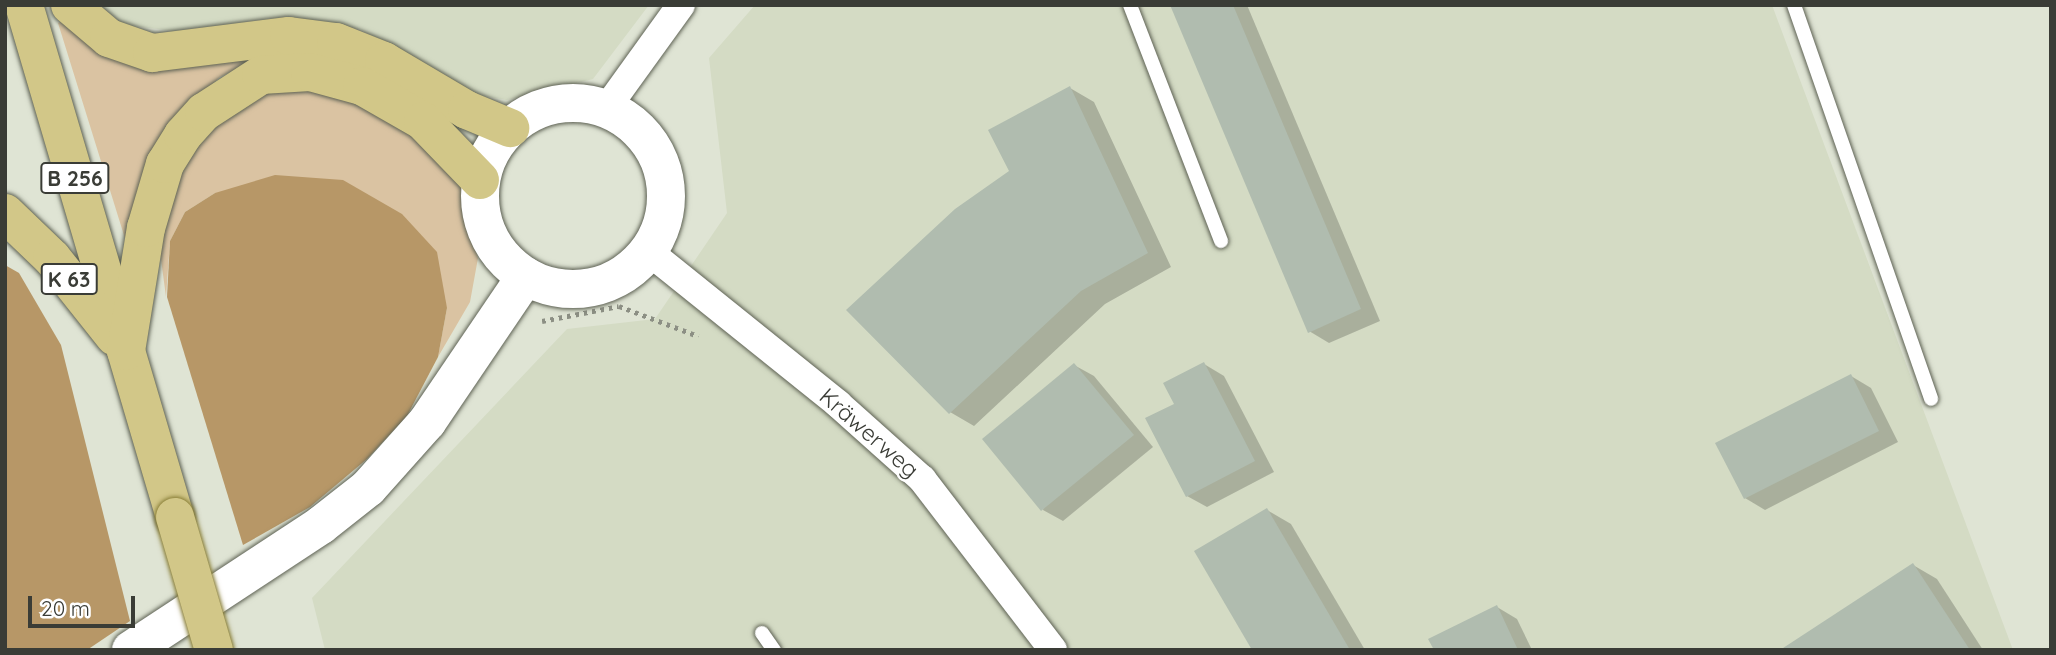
<!DOCTYPE html>
<html>
<head>
<meta charset="utf-8">
<style>
  body { margin:0 }
  #map { position:relative; width:2056px; height:655px; overflow:hidden; background:#dfe4d4; font-family:Quicksand,sans-serif }
  div>[style] { position:absolute }
  .built>* { inset:0; background:#d4dbc4 }
  .green>* { inset:0; background:#dac3a2 }
  .forest>* { inset:0; background:#b79767 }
  .shadow>* { inset:0; background:#0003 }
  .building>* { inset:0; background:#b0bcaf }
  .path>* { height:4.5px; margin-top:-2.25px; transform-origin:0; background:repeating-linear-gradient(90deg,#8c8f84 0 3.5px,transparent 0 8.5px) }
  .roads { filter:drop-shadow(0 0 2px #5d6153) drop-shadow(0 0 2px #5d6153) }
  .lane>* { height:14px; margin:-7px; padding:0 7px; transform-origin:7px; border-radius:7px; background:#fff }
  .street>* { height:28px; margin:-14px; padding:0 14px; transform-origin:14px; border-radius:14px; background:#fff }
  .secondary>* { height:38px; margin:-19px; padding:0 19px; transform-origin:19px; border-radius:19px; background:#fff }
  .secondary>.ring { margin:-19px; padding:0; box-sizing:content-box; background:none; border:38px solid #fff; border-radius:50% }
  .primary>* { height:38px; margin:-19px; padding:0 19px; transform-origin:19px; border-radius:19px; background:#d2c788 }
  .bridges { filter:drop-shadow(0 0 2px #897e37) drop-shadow(0 0 2px #897e37) }
  .primary-bridge>* { height:38px; margin:-19px; padding:0 19px; transform-origin:19px; border-radius:19px; background:#d2c788 }
  span { translate:-50% -50%; white-space:nowrap; text-align:center; line-height:1.15; -webkit-text-stroke:5px #fff; paint-order:stroke }
  .shield-label span { padding:2px 5px; background:#fff; border:2px solid; border-radius:5px; -webkit-text-stroke-width:0 }
  .shield-label { font-size:21px; color:#3a3c36; font-weight:700 }
  .street-label { font-size:23px; color:#3a3c36 }
  .frame { position:absolute; inset:0; border:7px solid #3a3c36; pointer-events:none }
  .scale { position:absolute; left:28px; top:596px; width:107px; height:32px; box-sizing:border-box; border:4px solid #3a3c36; border-top:0; padding-left:9px; font-size:21px; line-height:24px; white-space:nowrap; color:#3a3c36; -webkit-text-stroke:5px #fff; paint-order:stroke }
</style>
</head>
<body>
<div id="map">
  <div class="built">
    <i style="clip-path:polygon(98px 5px,649px 5px,593px 79px,507px 100px,465px 93px,360px 29px,269px 18px,181px 32px,125px 25px)"></i>
    <i style="clip-path:polygon(755px 5px,1772px 5px,2013px 650px,325px 650px,312px 598px,567px 329px,655px 319px,727px 213px,709px 58px)"></i>
  </div>
  <div class="green">
    <i style="clip-path:polygon(66px 19px,247px 53px,249px 63px,220px 77px,194px 101px,127px 245px,58px 23px)"></i>
    <i style="clip-path:polygon(304px 79px,407px 117px,461px 183px,466px 224px,478px 258px,470px 302px,438px 357px,447px 308px,215px 193px,185px 212px,170px 241px,166px 297px,159px 244px,180px 164px,235px 103px)"></i>
  </div>
  <div class="forest">
    <i style="clip-path:polygon(275px 175px,343px 180px,402px 214px,437px 252px,447px 308px,438px 357px,407px 416px,367px 459px,310px 507px,243px 545px,167px 297px,170px 241px,185px 212px,215px 193px)"></i>
    <i style="clip-path:polygon(5px 265px,19px 273px,61px 345px,130px 621px,87px 650px,5px 650px)"></i>
  </div>
  <div class="shadow">
    <i style="clip-path:polygon(1172px 5px,1247px 5px,1380px 321px,1329px 343px,1309px 331px)"></i>
    <i style="clip-path:polygon(1070px 88px,1094px 102px,1171px 267px,1105px 304px,974px 426px,950px 412px,1011px 171px)"></i>
    <i style="clip-path:polygon(1204px 364px,1224px 376px,1274px 472px,1207px 507px,1187px 496px,1176px 405px)"></i>
    <i style="clip-path:polygon(1074px 365px,1094px 376px,1153px 447px,1063px 521px,1043px 510px)"></i>
    <i style="clip-path:polygon(1851px 376px,1871px 388px,1898px 442px,1765px 510px,1745px 498px)"></i>
    <i style="clip-path:polygon(1267px 510px,1291px 524px,1365px 650px,1254px 650px)"></i>
    <i style="clip-path:polygon(1913px 565px,1937px 579px,1983px 650px,1783px 650px)"></i>
    <i style="clip-path:polygon(1497px 607px,1517px 619px,1532px 650px,1436px 650px)"></i>
  </div>
  <div class="building">
    <i style="clip-path:polygon(1170px 5px,1233px 5px,1361px 309px,1308px 333px)"></i>
    <i style="clip-path:polygon(1070px 86px,1148px 253px,1081px 291px,949px 414px,846px 310px,955px 209px,1009px 171px,988px 130px)"></i>
    <i style="clip-path:polygon(1204px 362px,1255px 461px,1186px 497px,1145px 418px,1174px 404px,1163px 383px)"></i>
    <i style="clip-path:polygon(1074px 363px,1134px 435px,1041px 511px,982px 439px)"></i>
    <i style="clip-path:polygon(1851px 374px,1879px 431px,1744px 499px,1715px 443px)"></i>
    <i style="clip-path:polygon(1267px 508px,1350px 650px,1252px 650px,1194px 551px)"></i>
    <i style="clip-path:polygon(1913px 563px,1970px 650px,1780px 650px)"></i>
    <i style="clip-path:polygon(1497px 605px,1518px 650px,1434px 650px,1428px 639px)"></i>
  </div>
  <div class="path">
    <i style="left:542px;top:321px;width:78px;rotate:-11deg"></i>
    <i style="left:619px;top:306px;width:85px;rotate:20.8deg"></i>
  </div>
  <div class="roads">
    <div class="lane">
      <i style="left:1130px;top:5px;width:253px;rotate:68.9deg"></i>
      <i style="left:1794px;top:5px;width:417px;rotate:70.8deg"></i>
      <i style="left:762px;top:633px;width:21px;rotate:55deg"></i>
    </div>
    <div class="street">
      <i style="left:606px;top:109px;width:128px;rotate:-54.2deg"></i>
      <i style="left:648px;top:251px;width:244px;rotate:38.8deg"></i>
      <i style="left:838px;top:404px;width:113px;rotate:41.8deg"></i>
      <i style="left:922px;top:479px;width:215px;rotate:52.5deg"></i>
    </div>
    <div class="secondary">
      <i class="ring" style="left:480px;top:103px;width:148px;height:148px"></i>
      <i style="left:131px;top:650px;width:227px;rotate:-33.3deg"></i>
      <i style="left:321px;top:525px;width:60px;rotate:-38.2deg"></i>
      <i style="left:368px;top:488px;width:89px;rotate:-48.2deg"></i>
      <i style="left:427px;top:422px;width:176px;rotate:-55.9deg"></i>
    </div>
    <div class="primary">
      <i style="left:24px;top:5px;width:534px;rotate:73.57deg"></i>
      <i style="left:70px;top:5px;width:51px;rotate:40.2deg"></i>
      <i style="left:109px;top:38px;width:46px;rotate:19.2deg"></i>
      <i style="left:152px;top:53px;width:138px;rotate:-7.1deg"></i>
      <i style="left:289px;top:36px;width:47px;rotate:7.3deg"></i>
      <i style="left:336px;top:42px;width:52px;rotate:21.6deg"></i>
      <i style="left:384px;top:61px;width:96px;rotate:30.6deg"></i>
      <i style="left:467px;top:110px;width:47px;rotate:22.7deg"></i>
      <i style="left:5px;top:213px;width:65px;rotate:43.8deg"></i>
      <i style="left:52px;top:258px;width:100px;rotate:51.5deg"></i>
      <i style="left:126px;top:351px;width:125px;rotate:-80.8deg"></i>
      <i style="left:146px;top:228px;width:67px;rotate:-73.5deg"></i>
      <i style="left:165px;top:164px;width:34px;rotate:-58deg"></i>
      <i style="left:183px;top:135px;width:31px;rotate:-48deg"></i>
      <i style="left:204px;top:112px;width:68px;rotate:-33deg"></i>
      <i style="left:261px;top:75px;width:49px;rotate:-3.5deg"></i>
      <i style="left:310px;top:72px;width:54px;rotate:15.1deg"></i>
      <i style="left:362px;top:86px;width:70px;rotate:29.8deg"></i>
      <i style="left:423px;top:121px;width:82px;rotate:46deg"></i>
    </div>
  </div>
  <div class="bridges">
    <div class="primary-bridge">
      <i style="left:175px;top:517px;width:139px;rotate:73.7deg"></i>
    </div>
  </div>
  <div class="shield-label">
    <span style="left:75px;top:178px">B 256</span>
    <span style="left:69px;top:279px">K 63</span>
  </div>
  <div class="street-label">
    <span style="left:869px;top:433px;rotate:41deg">Kräwerweg</span>
  </div>
  <div class="frame"></div>
  <div class="scale">20 m</div>
</div>
</body>
</html>
